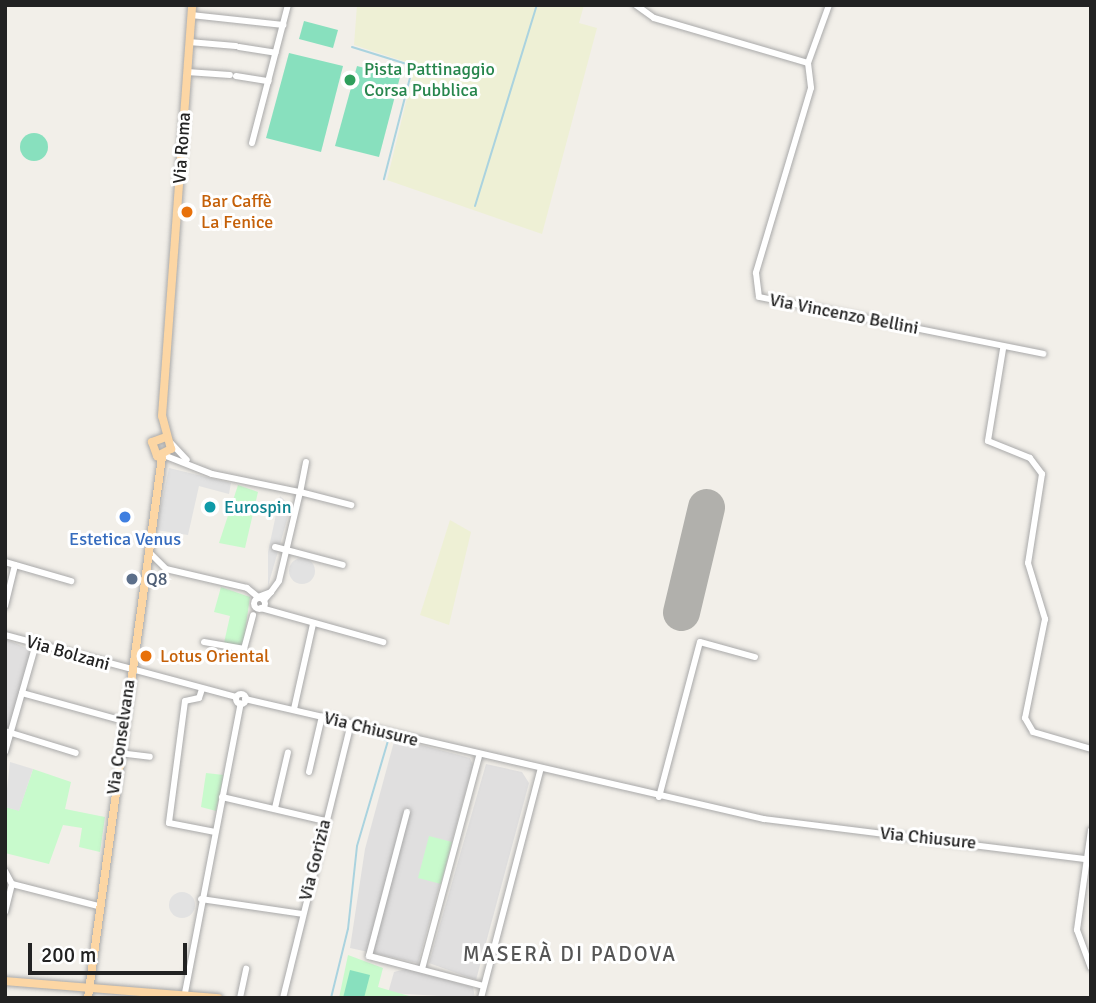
<!DOCTYPE html>
<html>
<head>
<meta charset="utf-8">
<style>
  body { margin:0 }
  #map { position:relative; width:1096px; height:1003px; overflow:hidden; background:#f2efe9; font-family:Signika,sans-serif }
  div>[style] { position:absolute }
  .residential>* { inset:0; background:#e0dfdf }
  .farmland>* { inset:0; background:#eef0d5 }
  .park>* { inset:0; background:#c8facc }
  .pitch>* { inset:0; background:#88e0be }
  .round { border-radius:50% }
  .parking>* { inset:0; background:#e2e2e2 }
  .stream>* { height:2px; margin:-1px; padding:0 1px; transform-origin:1px; border-radius:1px; background:#aad3df }
  .runway>* { height:37px; margin:-18.5px; padding:0 18.5px; transform-origin:18.5px; border-radius:18.5px; background:#b1b0ac }
  .roads { filter:drop-shadow(0 0 2px #a9a9a9) drop-shadow(0 0 2px #a9a9a9) }
  .minor>* { height:6px; margin:-3px; padding:0 3px; transform-origin:3px; border-radius:3px; background:#fff }
  .minor>.ring { margin:-3px; padding:0; box-sizing:content-box; background:none; border:6px solid #fff; border-radius:50% }
  .major>* { height:8px; margin:-4px; padding:0 4px; transform-origin:4px; border-radius:4px; background:#fcd6a4 }
  .dots>* { width:19px; height:19px; translate:-50% -50%; box-sizing:border-box; border:4px solid #fff; border-radius:50% }
  span { translate:-50% -50%; white-space:nowrap; text-align:center; line-height:1.15; -webkit-text-stroke:6px #fff; paint-order:stroke }
  .leisure-label { font-size:18px; color:#27864d }
  .left { translate:0 -50%; text-align:left }
  .street-label { font-size:18px; color:#222 }
  .food-label { font-size:18px; color:#c56008 }
  .culture-label { font-size:18px; color:#0d838f }
  .shop-label { font-size:18px; color:#366cbe }
  .service-label { font-size:18px; color:#4e5e75 }
  .quarter-label { font-size:21px; color:#555; letter-spacing:2px }
  .frame { position:absolute; inset:0; border:7px solid #222; pointer-events:none }
  .scale { position:absolute; left:28px; top:943px; width:159px; height:32px; box-sizing:border-box; border:4px solid #222; border-top:0; padding-left:9px; font-size:21px; line-height:24px; white-space:nowrap; color:#222; -webkit-text-stroke:5px #fff; paint-order:stroke }
</style>
</head>
<body>
<div id="map">
  <div class="residential">
    <i style="clip-path:polygon(5px 639px,31px 650px,9px 727px,5px 727px)"></i>
    <i style="clip-path:polygon(395px 738px,470px 758px,473px 765px,418px 963px,350px 948px,365px 849px)"></i>
    <i style="clip-path:polygon(486px 764px,522px 772px,529px 783px,476px 980px,429px 963px)"></i>
    <i style="clip-path:polygon(406px 969px,473px 987px,475px 998px,388px 993px,394px 972px)"></i>
  </div>
  <div class="farmland">
    <i style="clip-path:polygon(357px 5px,584px 5px,579px 23px,597px 28px,542px 234px,387px 180px,415px 65px,354px 45px)"></i>
    <i style="clip-path:polygon(450px 520px,471px 532px,449px 625px,420px 615px)"></i>
  </div>
  <div class="park">
    <i style="clip-path:polygon(238px 485px,258px 492px,245px 548px,219px 543px)"></i>
    <i style="clip-path:polygon(221px 587px,250px 597px,243px 646px,224px 643px,230px 616px,214px 612px)"></i>
    <i style="clip-path:polygon(33px 769px,71px 782px,65px 809px,105px 817px,100px 852px,79px 847px,82px 828px,63px 825px,49px 864px,5px 853px,5px 807px,19px 810px)"></i>
    <i style="clip-path:polygon(206px 773px,224px 775px,216px 811px,201px 807px)"></i>
    <i style="clip-path:polygon(429px 836px,452px 842px,441px 884px,418px 878px)"></i>
    <i style="clip-path:polygon(348px 955px,383px 968px,378px 987px,416px 998px,339px 998px)"></i>
  </div>
  <div class="pitch">
    <i style="clip-path:polygon(304px 21px,338px 30px,333px 48px,299px 39px)"></i>
    <i style="clip-path:polygon(289px 53px,343px 66px,321px 152px,266px 138px)"></i>
    <i style="clip-path:polygon(357px 66px,400px 77px,379px 157px,335px 146px)"></i>
    <i class="round" style="left:20px;top:133px;width:28px;height:28px"></i>
    <i style="clip-path:polygon(350px 970px,370px 975px,364px 998px,343px 998px)"></i>
  </div>
  <div class="parking">
    <i style="clip-path:polygon(169px 468px,231px 483px,229px 494px,199px 486px,188px 535px,156px 530px)"></i>
    <i style="clip-path:polygon(280px 496px,291px 506px,268px 586px,268px 552px)"></i>
    <i class="round" style="left:289px;top:558px;width:26px;height:26px"></i>
    <i style="clip-path:polygon(10px 762px,33px 769px,19px 811px,5px 807px)"></i>
    <i class="round" style="left:169px;top:892px;width:26px;height:26px"></i>
  </div>
  <div class="stream">
    <i style="left:352px;top:47px;width:64px;rotate:17.3deg"></i>
    <i style="left:413px;top:66px;width:117px;rotate:104.4deg"></i>
    <i style="left:475px;top:206px;width:210px;rotate:-72.9deg"></i>
    <i style="left:331px;top:998px;width:71px;rotate:-76.2deg"></i>
    <i style="left:348px;top:929px;width:83px;rotate:-83.8deg"></i>
    <i style="left:357px;top:846px;width:109px;rotate:-73.6deg"></i>
    <i style="left:388px;top:741px;width:21px;rotate:-163deg"></i>
  </div>
  <div class="runway">
    <i style="left:681px;top:612px;width:108px;rotate:-76.6deg"></i>
  </div>
  <div class="roads">
    <div class="minor">
      <i style="left:636px;top:5px;width:22px;rotate:36deg"></i>
      <i style="left:654px;top:18px;width:160px;rotate:16.3deg"></i>
      <i style="left:191px;top:15px;width:93px;rotate:6.2deg"></i>
      <i style="left:189px;top:42px;width:47px;rotate:4.9deg"></i>
      <i style="left:239px;top:47px;width:37px;rotate:9deg"></i>
      <i style="left:808px;top:63px;width:25px;rotate:83deg"></i>
      <i style="left:811px;top:88px;width:193px;rotate:106.6deg"></i>
      <i style="left:756px;top:273px;width:24px;rotate:83deg"></i>
      <i style="left:759px;top:297px;width:290px;rotate:11.3deg"></i>
      <i style="left:808px;top:63px;width:62px;rotate:-70.1deg"></i>
      <i style="left:187px;top:72px;width:43px;rotate:4deg"></i>
      <i style="left:236px;top:76px;width:33px;rotate:9deg"></i>
      <i style="left:252px;top:143px;width:143px;rotate:-75.4deg"></i>
      <i style="left:1003px;top:349px;width:93px;rotate:99.3deg"></i>
      <i style="left:988px;top:441px;width:45px;rotate:22deg"></i>
      <i style="left:1030px;top:458px;width:20px;rotate:53deg"></i>
      <i style="left:1042px;top:474px;width:90px;rotate:98.9deg"></i>
      <i style="left:1028px;top:563px;width:59px;rotate:73.1deg"></i>
      <i style="left:1045px;top:619px;width:101px;rotate:101.4deg"></i>
      <i style="left:1025px;top:718px;width:16px;rotate:60deg"></i>
      <i style="left:1033px;top:732px;width:60px;rotate:16.3deg"></i>
      <i style="left:171px;top:443px;width:23px;rotate:47deg"></i>
      <i style="left:166px;top:456px;width:49px;rotate:21.4deg"></i>
      <i style="left:212px;top:474px;width:90px;rotate:11.6deg"></i>
      <i style="left:300px;top:492px;width:91px;rotate:103.3deg"></i>
      <i style="left:279px;top:581px;width:14px;rotate:126deg"></i>
      <i style="left:306px;top:462px;width:31px;rotate:101deg"></i>
      <i style="left:300px;top:492px;width:53px;rotate:14.3deg"></i>
      <i style="left:275px;top:547px;width:70px;rotate:14.8deg"></i>
      <i style="left:149px;top:552px;width:24px;rotate:45deg"></i>
      <i style="left:166px;top:569px;width:83px;rotate:13.2deg"></i>
      <i style="left:247px;top:588px;width:14px;rotate:39deg"></i>
      <i style="left:258px;top:597px;width:14px;rotate:-21deg"></i>
      <i style="left:271px;top:592px;width:11px;rotate:131deg"></i>
      <i style="left:5px;top:562px;width:69px;rotate:16.1deg"></i>
      <i class="ring" style="left:253.5px;top:597.5px;width:5px;height:5px"></i>
      <i style="left:5px;top:606px;width:42px;rotate:-76.3deg"></i>
      <i style="left:261px;top:608px;width:127px;rotate:15.6deg"></i>
      <i style="left:5px;top:635px;width:239px;rotate:15deg"></i>
      <i style="left:204px;top:642px;width:41px;rotate:9.9deg"></i>
      <i style="left:244px;top:649px;width:35px;rotate:-75deg"></i>
      <i style="left:202px;top:689px;width:9px;rotate:108deg"></i>
      <i style="left:199px;top:698px;width:14px;rotate:168deg"></i>
      <i style="left:185px;top:701px;width:123px;rotate:97.5deg"></i>
      <i style="left:169px;top:823px;width:47px;rotate:11.1deg"></i>
      <i style="left:22px;top:693px;width:106px;rotate:15.4deg"></i>
      <i class="ring" style="left:236px;top:694px;width:4px;height:4px"></i>
      <i style="left:245px;top:699px;width:533px;rotate:13.02deg"></i>
      <i style="left:764px;top:819px;width:324px;rotate:7.1deg"></i>
      <i style="left:294px;top:709px;width:87px;rotate:-77.4deg"></i>
      <i style="left:5px;top:731px;width:74px;rotate:17.2deg"></i>
      <i style="left:5px;top:752px;width:112px;rotate:-74deg"></i>
      <i style="left:119px;top:753px;width:31px;rotate:7deg"></i>
      <i style="left:309px;top:772px;width:57px;rotate:-76.9deg"></i>
      <i style="left:222px;top:797px;width:106px;rotate:13.1deg"></i>
      <i style="left:659px;top:797px;width:160px;rotate:-75.2deg"></i>
      <i style="left:700px;top:642px;width:57px;rotate:15.3deg"></i>
      <i style="left:275px;top:808px;width:57px;rotate:-76.9deg"></i>
      <i style="left:407px;top:812px;width:149px;rotate:104.8deg"></i>
      <i style="left:369px;top:956px;width:118px;rotate:14.7deg"></i>
      <i style="left:1091px;top:830px;width:101px;rotate:98deg"></i>
      <i style="left:1077px;top:930px;width:40px;rotate:69.8deg"></i>
      <i style="left:5px;top:871px;width:15px;rotate:62deg"></i>
      <i style="left:12px;top:884px;width:89px;rotate:14.3deg"></i>
      <i style="left:201px;top:899px;width:102px;rotate:8.4deg"></i>
      <i style="left:5px;top:912px;width:29px;rotate:-76deg"></i>
      <i style="left:422px;top:969px;width:220px;rotate:-75deg"></i>
      <i style="left:184px;top:998px;width:300px;rotate:-79.1deg"></i>
      <i style="left:240px;top:998px;width:30px;rotate:-78deg"></i>
      <i style="left:283px;top:998px;width:282px;rotate:-76.1deg"></i>
      <i style="left:481px;top:998px;width:235px;rotate:-75.4deg"></i>
    </div>
    <div class="major">
      <i style="left:166px;top:437px;width:15px;rotate:160deg"></i>
      <i style="left:152px;top:442px;width:15px;rotate:70deg"></i>
      <i style="left:157px;top:456px;width:16px;rotate:-27deg"></i>
      <i style="left:171px;top:449px;width:34px;rotate:-105deg"></i>
      <i style="left:162px;top:416px;width:412px;rotate:-85.8deg"></i>
      <i style="left:5px;top:981px;width:214px;rotate:4.6deg"></i>
      <i style="left:88px;top:998px;width:546px;rotate:-82.21deg"></i>
    </div>
  </div>
  <div class="dots">
    <i style="left:350px;top:80px;background:#2e9e5b"></i>
    <i style="left:187px;top:212px;background:#e8710a"></i>
    <i style="left:210px;top:507px;background:#0f9aa8"></i>
    <i style="left:125px;top:517px;background:#3f7fe0"></i>
    <i style="left:132px;top:579px;background:#5c6f8a"></i>
    <i style="left:146px;top:656px;background:#e8710a"></i>
  </div>
  <div class="leisure-label">
    <span class="left" style="left:364px;top:80px">Pista Pattinaggio<br>Corsa Pubblica</span>
  </div>
  <div class="street-label">
    <span style="left:182px;top:148px;rotate:-86deg">Via Roma</span>
    <span style="left:844px;top:314px;rotate:11deg">Via Vincenzo Bellini</span>
    <span style="left:68px;top:653px;rotate:16deg">Via Bolzani</span>
    <span style="left:371px;top:729px;rotate:14deg">Via Chiusure</span>
    <span style="left:121px;top:737px;rotate:-82deg">Via Conselvana</span>
    <span style="left:928px;top:838px;rotate:6deg">Via Chiusure</span>
    <span style="left:315px;top:860px;rotate:-76deg">Via Gorizia</span>
  </div>
  <div class="food-label">
    <span class="left" style="left:201px;top:212px">Bar Caffè<br>La Fenice</span>
    <span class="left" style="left:160px;top:656px">Lotus Oriental</span>
  </div>
  <div class="culture-label">
    <span class="left" style="left:224px;top:507px">Eurospin</span>
  </div>
  <div class="shop-label">
    <span style="left:125px;top:539px">Estetica Venus</span>
  </div>
  <div class="service-label">
    <span class="left" style="left:146px;top:579px">Q8</span>
  </div>
  <div class="quarter-label">
    <span style="left:570px;top:954px">MASERÀ DI PADOVA</span>
  </div>
  <div class="frame"></div>
  <div class="scale">200 m</div>
</div>
</body>
</html>
